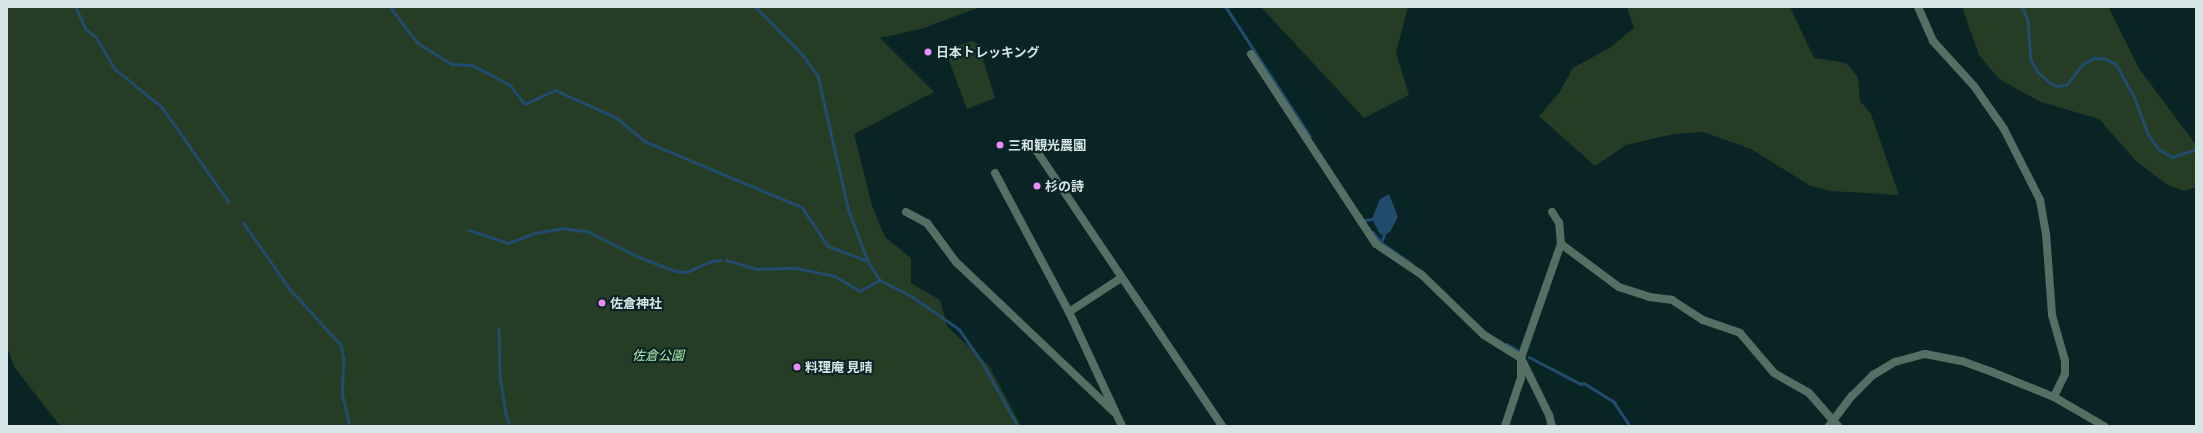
<!DOCTYPE html>
<html>
<head>
<meta charset="utf-8">
<style>
  body { margin:0 }
  #map { position:relative; width:2203px; height:433px; overflow:hidden; background:#092424; font-family:Literata,"Noto Sans JP",serif }
  div>[style] { position:absolute }
  .green>* { inset:0; background:#253d24 }
  .water>* { inset:0; background:#214c6e }
  .stream>* { height:2.5px; margin:-1.25px; padding:0 1.25px; transform-origin:1.25px; border-radius:1.25px; background:#214c6e }
  .minor>* { height:8px; margin:-4px; padding:0 4px; transform-origin:4px; border-radius:4px; background:#556f65 }
  .tertiary>* { height:8px; margin:-4px; padding:0 4px; transform-origin:4px; border-radius:4px; background:#556f65 }
  .dots>* { width:11px; height:11px; translate:-50% -50%; box-sizing:border-box; border:2px solid #092424; border-radius:50% }
  span { translate:-50% -50%; white-space:nowrap; text-align:center; line-height:1.15; -webkit-text-stroke:4px #092424; paint-order:stroke }
  .poi-label { font-size:13px; color:#d6e5e5; font-weight:700 }
  .left { translate:0 -50%; text-align:left }
  .park-label { font-size:13px; color:#aeebad; font-style:italic }
  .frame { position:absolute; inset:0; border:8px solid #d6e5e5; pointer-events:none }
</style>
</head>
<body>
<div id="map">
  <div class="green">
    <i style="clip-path:polygon(7px 7px,980px 7px,921px 29px,880px 38px,934px 92px,854px 134px,872px 206px,885px 237px,911px 258px,911px 283px,940px 300px,947px 326px,989px 366px,1021px 426px,60px 426px,15px 368px,7px 348px)"></i>
    <i style="clip-path:polygon(1261px 7px,1408px 7px,1396px 53px,1409px 95px,1364px 118px)"></i>
    <i style="clip-path:polygon(1627px 7px,1790px 7px,1814px 58px,1846px 63px,1858px 77px,1860px 101px,1871px 114px,1899px 195px,1831px 191px,1811px 186px,1751px 149px,1703px 132px,1674px 134px,1626px 145px,1595px 166px,1539px 116px,1559px 93px,1573px 68px,1611px 47px,1634px 28px)"></i>
    <i style="clip-path:polygon(1962px 7px,2111px 7px,2109px 8px,2138px 67px,2196px 145px,2196px 187px,2184px 191px,2166px 184px,2136px 161px,2099px 119px,2041px 102px,1999px 79px,1979px 55px)"></i>
    <i style="clip-path:polygon(972px 41px,978px 44px,995px 98px,967px 109px,945px 50px)"></i>
  </div>
  <div class="water">
    <i style="clip-path:polygon(1389px 194px,1398px 217px,1390px 232px,1384px 235px,1380px 234px,1372px 219px,1380px 199px)"></i>
  </div>
  <div class="stream">
    <i style="left:76px;top:7px;width:24px;rotate:66deg"></i>
    <i style="left:86px;top:29px;width:14px;rotate:39deg"></i>
    <i style="left:97px;top:38px;width:36px;rotate:60deg"></i>
    <i style="left:115px;top:69px;width:60px;rotate:39deg"></i>
    <i style="left:162px;top:107px;width:116px;rotate:54.8deg"></i>
    <i style="left:390px;top:7px;width:46px;rotate:52.1deg"></i>
    <i style="left:418px;top:43px;width:40px;rotate:32deg"></i>
    <i style="left:452px;top:64px;width:20px;rotate:3deg"></i>
    <i style="left:472px;top:65px;width:22px;rotate:27deg"></i>
    <i style="left:492px;top:75px;width:21px;rotate:29deg"></i>
    <i style="left:510px;top:85px;width:24px;rotate:52deg"></i>
    <i style="left:525px;top:104px;width:33px;rotate:-25deg"></i>
    <i style="left:555px;top:90px;width:68px;rotate:24.3deg"></i>
    <i style="left:617px;top:118px;width:35px;rotate:40deg"></i>
    <i style="left:644px;top:141px;width:171px;rotate:22.7deg"></i>
    <i style="left:802px;top:207px;width:47px;rotate:56.3deg"></i>
    <i style="left:828px;top:246px;width:43px;rotate:20.6deg"></i>
    <i style="left:756px;top:7px;width:67px;rotate:45.6deg"></i>
    <i style="left:803px;top:55px;width:26px;rotate:54deg"></i>
    <i style="left:818px;top:76px;width:139px;rotate:77.1deg"></i>
    <i style="left:849px;top:211px;width:53px;rotate:69.2deg"></i>
    <i style="left:868px;top:261px;width:22px;rotate:58deg"></i>
    <i style="left:880px;top:280px;width:37px;rotate:27deg"></i>
    <i style="left:913px;top:297px;width:56px;rotate:34.8deg"></i>
    <i style="left:959px;top:329px;width:38px;rotate:55deg"></i>
    <i style="left:981px;top:360px;width:76px;rotate:60.7deg"></i>
    <i style="left:1226px;top:7px;width:154px;rotate:56.9deg"></i>
    <i style="left:2022px;top:7px;width:14px;rotate:65deg"></i>
    <i style="left:2028px;top:20px;width:40px;rotate:85.7deg"></i>
    <i style="left:2031px;top:60px;width:14px;rotate:60deg"></i>
    <i style="left:2038px;top:72px;width:15px;rotate:42deg"></i>
    <i style="left:2049px;top:82px;width:9px;rotate:27deg"></i>
    <i style="left:2057px;top:86px;width:9px;rotate:-6deg"></i>
    <i style="left:2066px;top:85px;width:27px;rotate:-51deg"></i>
    <i style="left:2083px;top:64px;width:13px;rotate:-29deg"></i>
    <i style="left:2094px;top:58px;width:12px;rotate:5deg"></i>
    <i style="left:2106px;top:59px;width:11px;rotate:27deg"></i>
    <i style="left:2116px;top:64px;width:37px;rotate:61deg"></i>
    <i style="left:2134px;top:96px;width:40px;rotate:69.8deg"></i>
    <i style="left:2148px;top:134px;width:19px;rotate:54deg"></i>
    <i style="left:2159px;top:149px;width:15px;rotate:32deg"></i>
    <i style="left:2172px;top:157px;width:25px;rotate:-18deg"></i>
    <i style="left:1365px;top:220px;width:7px;rotate:-8deg"></i>
    <i style="left:243px;top:222px;width:82px;rotate:55deg"></i>
    <i style="left:290px;top:289px;width:76px;rotate:47.7deg"></i>
    <i style="left:341px;top:345px;width:14px;rotate:78deg"></i>
    <i style="left:344px;top:359px;width:33px;rotate:93deg"></i>
    <i style="left:342px;top:392px;width:35px;rotate:77deg"></i>
    <i style="left:469px;top:230px;width:41px;rotate:18.4deg"></i>
    <i style="left:508px;top:243px;width:29px;rotate:-20deg"></i>
    <i style="left:535px;top:233px;width:27px;rotate:-10deg"></i>
    <i style="left:562px;top:228px;width:27px;rotate:8deg"></i>
    <i style="left:589px;top:232px;width:56px;rotate:26.6deg"></i>
    <i style="left:639px;top:257px;width:39px;rotate:21deg"></i>
    <i style="left:675px;top:271px;width:12px;rotate:5deg"></i>
    <i style="left:687px;top:272px;width:27px;rotate:-24deg"></i>
    <i style="left:712px;top:261px;width:8px;rotate:-7deg"></i>
    <i style="left:1373px;top:232px;width:14px;rotate:51deg"></i>
    <i style="left:1382px;top:243px;width:37px;rotate:35deg"></i>
    <i style="left:1381px;top:242px;width:8px;rotate:-67deg"></i>
    <i style="left:726px;top:260px;width:33px;rotate:16deg"></i>
    <i style="left:758px;top:269px;width:38px;rotate:-2deg"></i>
    <i style="left:796px;top:268px;width:20px;rotate:11deg"></i>
    <i style="left:816px;top:272px;width:19px;rotate:12deg"></i>
    <i style="left:835px;top:276px;width:29px;rotate:31deg"></i>
    <i style="left:860px;top:291px;width:23px;rotate:-29deg"></i>
    <i style="left:499px;top:329px;width:47px;rotate:88.8deg"></i>
    <i style="left:500px;top:376px;width:39px;rotate:81deg"></i>
    <i style="left:506px;top:415px;width:12px;rotate:70deg"></i>
    <i style="left:1507px;top:344px;width:12px;rotate:31deg"></i>
    <i style="left:1529px;top:357px;width:59px;rotate:27.4deg"></i>
    <i style="left:1581px;top:384px;width:3px;rotate:-18deg"></i>
    <i style="left:1584px;top:383px;width:36px;rotate:32deg"></i>
    <i style="left:1614px;top:402px;width:29px;rotate:56deg"></i>
  </div>
  <div class="minor">
    <i style="left:1918px;top:7px;width:37px;rotate:66deg"></i>
    <i style="left:1933px;top:41px;width:61px;rotate:47.7deg"></i>
    <i style="left:1974px;top:86px;width:52px;rotate:55.1deg"></i>
    <i style="left:2004px;top:129px;width:80px;rotate:63.1deg"></i>
    <i style="left:2040px;top:200px;width:34px;rotate:80deg"></i>
    <i style="left:2046px;top:233px;width:82px;rotate:85.8deg"></i>
    <i style="left:2052px;top:315px;width:48px;rotate:74.2deg"></i>
    <i style="left:2065px;top:361px;width:13px;rotate:90deg"></i>
    <i style="left:2065px;top:374px;width:25px;rotate:116deg"></i>
    <i style="left:1251px;top:54px;width:227px;rotate:56.7deg"></i>
    <i style="left:1376px;top:244px;width:55px;rotate:34deg"></i>
    <i style="left:1422px;top:275px;width:86px;rotate:44.1deg"></i>
    <i style="left:1484px;top:335px;width:44px;rotate:31.9deg"></i>
    <i style="left:1521px;top:358px;width:64px;rotate:63.8deg"></i>
    <i style="left:1549px;top:415px;width:11px;rotate:75deg"></i>
    <i style="left:1036px;top:150px;width:333px;rotate:56deg"></i>
    <i style="left:995px;top:173px;width:157px;rotate:62deg"></i>
    <i style="left:1069px;top:312px;width:126px;rotate:65.1deg"></i>
    <i style="left:906px;top:212px;width:24px;rotate:28deg"></i>
    <i style="left:927px;top:223px;width:49px;rotate:53.4deg"></i>
    <i style="left:956px;top:262px;width:218px;rotate:43.5deg"></i>
    <i style="left:1561px;top:244px;width:72px;rotate:36.6deg"></i>
    <i style="left:1619px;top:287px;width:32px;rotate:18deg"></i>
    <i style="left:1649px;top:297px;width:23px;rotate:7deg"></i>
    <i style="left:1672px;top:300px;width:37px;rotate:33deg"></i>
    <i style="left:1703px;top:320px;width:39px;rotate:19deg"></i>
    <i style="left:1740px;top:333px;width:52px;rotate:49.6deg"></i>
    <i style="left:1774px;top:373px;width:40px;rotate:29.7deg"></i>
    <i style="left:1809px;top:393px;width:44px;rotate:48.7deg"></i>
    <i style="left:1069px;top:312px;width:62px;rotate:-33.2deg"></i>
    <i style="left:1505px;top:426px;width:51px;rotate:-71.6deg"></i>
    <i style="left:1521px;top:378px;width:20px;rotate:-90deg"></i>
    <i style="left:1521px;top:358px;width:121px;rotate:-70.7deg"></i>
    <i style="left:1561px;top:244px;width:21px;rotate:-95deg"></i>
    <i style="left:1559px;top:223px;width:13px;rotate:-122deg"></i>
  </div>
  <div class="tertiary">
    <i style="left:1829px;top:426px;width:38px;rotate:-53deg"></i>
    <i style="left:1852px;top:396px;width:30px;rotate:-45deg"></i>
    <i style="left:1873px;top:375px;width:26px;rotate:-31deg"></i>
    <i style="left:1895px;top:362px;width:31px;rotate:-15deg"></i>
    <i style="left:1925px;top:354px;width:38px;rotate:11deg"></i>
    <i style="left:1962px;top:361px;width:32px;rotate:20deg"></i>
    <i style="left:1992px;top:372px;width:67px;rotate:22deg"></i>
    <i style="left:2054px;top:397px;width:58px;rotate:30.1deg"></i>
  </div>
  <div class="dots">
    <i style="left:928px;top:52px;background:#eb8dfb"></i>
    <i style="left:1000px;top:145px;background:#eb8dfb"></i>
    <i style="left:1037px;top:186px;background:#eb8dfb"></i>
    <i style="left:602px;top:303px;background:#eb8dfb"></i>
    <i style="left:797px;top:367px;background:#eb8dfb"></i>
  </div>
  <div class="poi-label">
    <span class="left" style="left:936px;top:52px">日本トレッキング</span>
    <span class="left" style="left:1008px;top:145px">三和観光農園</span>
    <span class="left" style="left:1045px;top:186px">杉の詩</span>
    <span class="left" style="left:610px;top:303px">佐倉神社</span>
    <span class="left" style="left:805px;top:367px">料理庵 見晴</span>
  </div>
  <div class="park-label">
    <span style="left:658px;top:355px">佐倉公園</span>
  </div>
  <div class="frame"></div>
</div>
</body>
</html>
